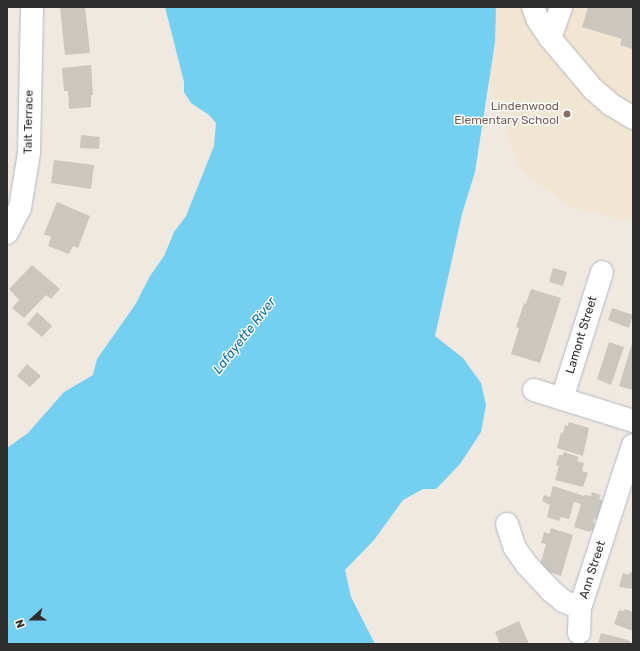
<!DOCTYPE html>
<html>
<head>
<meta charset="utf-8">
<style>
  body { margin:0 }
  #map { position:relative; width:640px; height:651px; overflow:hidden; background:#efe9e1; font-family:Rubik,sans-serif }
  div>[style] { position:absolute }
  .education>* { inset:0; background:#f0e6d1 }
  .water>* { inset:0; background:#75cff0 }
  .building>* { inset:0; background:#cbc7bf }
  .roads { filter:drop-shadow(0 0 1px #b4b7c1) drop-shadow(0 0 1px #b4b7c1) }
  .minor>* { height:22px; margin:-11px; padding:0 11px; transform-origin:11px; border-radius:11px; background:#fff }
  .dots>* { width:11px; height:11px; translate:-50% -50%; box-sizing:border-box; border:2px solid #fff; border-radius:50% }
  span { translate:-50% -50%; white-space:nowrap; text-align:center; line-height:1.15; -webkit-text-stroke:3px #fff; paint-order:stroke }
  .education-label { font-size:12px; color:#785e54 }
  .right { translate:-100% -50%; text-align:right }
  .street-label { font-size:12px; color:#2e2e2e }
  .water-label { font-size:13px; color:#0d6fa3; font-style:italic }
  .frame { position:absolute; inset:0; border:8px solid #2e2e2e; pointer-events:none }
  .north { position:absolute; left:12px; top:599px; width:40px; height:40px; -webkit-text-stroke:3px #fff; paint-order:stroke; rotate:249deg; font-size:11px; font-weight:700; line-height:16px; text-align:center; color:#2e2e2e }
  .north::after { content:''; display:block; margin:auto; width:14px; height:18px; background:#2e2e2e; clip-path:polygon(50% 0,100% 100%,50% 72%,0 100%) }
</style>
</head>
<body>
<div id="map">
  <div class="education">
    <i style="clip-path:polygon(483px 7px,633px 7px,633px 222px,571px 207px,520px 170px,481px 58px)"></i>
  </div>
  <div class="water">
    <i style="clip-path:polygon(165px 7px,496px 7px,495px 42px,475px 172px,462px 214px,435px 336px,463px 358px,481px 383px,486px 405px,481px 432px,460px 464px,436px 489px,423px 489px,403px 500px,374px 540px,345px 570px,351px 597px,375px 644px,7px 644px,7px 448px,28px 433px,64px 392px,93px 375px,97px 359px,135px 305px,150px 276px,164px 256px,174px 232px,186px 216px,214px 146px,216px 123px,209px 115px,191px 103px,184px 92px,184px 82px)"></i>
  </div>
  <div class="building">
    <i style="clip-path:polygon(60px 7px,85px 7px,90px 53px,65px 55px)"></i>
    <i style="clip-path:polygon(588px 7px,633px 7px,632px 49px,620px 45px,622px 39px,582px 27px)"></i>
    <i style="clip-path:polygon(91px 65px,93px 95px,91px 95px,91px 107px,69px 109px,68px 91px,64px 91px,62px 68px)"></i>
    <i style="clip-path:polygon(81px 135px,100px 137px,99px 149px,80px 148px)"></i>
    <i style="clip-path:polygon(54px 160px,94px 165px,91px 189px,51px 183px)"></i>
    <i style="clip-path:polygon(57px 202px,90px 216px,78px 248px,73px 246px,69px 254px,48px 246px,51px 237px,44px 234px)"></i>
    <i style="clip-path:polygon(32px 265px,60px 289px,51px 299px,46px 295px,24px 318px,12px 308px,19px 300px,9px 289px)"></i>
    <i style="clip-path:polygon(553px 268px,567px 272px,563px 286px,549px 282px)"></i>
    <i style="clip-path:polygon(531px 289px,561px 298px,540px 363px,511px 354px,519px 328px,516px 327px,524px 303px,526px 304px)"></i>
    <i style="clip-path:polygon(612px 308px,633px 315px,629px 328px,608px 320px)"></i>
    <i style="clip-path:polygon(37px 312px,52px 326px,42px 337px,27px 324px)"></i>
    <i style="clip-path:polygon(633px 340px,633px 390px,619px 386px)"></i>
    <i style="clip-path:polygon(609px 342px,624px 347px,611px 385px,597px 379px)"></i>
    <i style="clip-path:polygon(27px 364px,41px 376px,30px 387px,17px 376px)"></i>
    <i style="clip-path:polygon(569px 422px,589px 428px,583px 456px,557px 448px,561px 432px,563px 433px,565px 425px,568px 426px)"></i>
    <i style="clip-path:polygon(564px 452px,579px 457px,577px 461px,584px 463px,582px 471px,588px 473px,583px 487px,555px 480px,559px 466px,556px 465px,559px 455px,563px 455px)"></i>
    <i style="clip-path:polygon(553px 486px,584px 496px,584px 495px,591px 496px,592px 492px,601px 495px,599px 499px,604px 501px,598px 520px,594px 519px,593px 523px,596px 524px,594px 531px,591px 530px,590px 532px,574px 527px,581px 504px,574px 502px,569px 519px,561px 517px,559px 521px,547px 517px,550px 505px,542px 501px,544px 495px,550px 497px)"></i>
    <i style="clip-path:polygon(551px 528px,573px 535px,561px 576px,539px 569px,546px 544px,541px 543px,544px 532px,549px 534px)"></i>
    <i style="clip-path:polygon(630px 572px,633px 573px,633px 589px,619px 587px,623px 573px,629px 575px)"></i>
    <i style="clip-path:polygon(625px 609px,633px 612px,633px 631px,614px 624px,619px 610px,624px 611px)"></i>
    <i style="clip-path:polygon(519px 621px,529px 644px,500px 644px,495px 632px)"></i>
    <i style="clip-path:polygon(601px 633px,628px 640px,633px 644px,598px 644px)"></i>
  </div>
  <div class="roads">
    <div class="minor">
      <i style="left:533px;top:7px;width:14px;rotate:69deg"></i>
      <i style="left:538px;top:20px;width:22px;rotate:56deg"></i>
      <i style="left:550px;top:38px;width:33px;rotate:-70deg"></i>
      <i style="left:550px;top:38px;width:67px;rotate:49.9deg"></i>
      <i style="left:593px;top:89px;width:23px;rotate:41deg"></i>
      <i style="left:610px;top:104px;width:27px;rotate:31deg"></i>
      <i style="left:7px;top:233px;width:28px;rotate:-63deg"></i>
      <i style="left:20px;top:208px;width:56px;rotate:-80.7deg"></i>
      <i style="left:29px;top:153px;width:146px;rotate:-88.8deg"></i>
      <i style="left:534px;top:390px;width:104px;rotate:17.4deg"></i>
      <i style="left:562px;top:399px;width:133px;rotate:-72.5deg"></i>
      <i style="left:507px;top:524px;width:25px;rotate:72deg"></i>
      <i style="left:515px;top:548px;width:21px;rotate:55deg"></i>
      <i style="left:527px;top:565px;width:34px;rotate:47deg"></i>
      <i style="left:550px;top:590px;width:17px;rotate:40deg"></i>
      <i style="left:563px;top:601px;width:18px;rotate:22deg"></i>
      <i style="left:579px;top:633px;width:25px;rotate:-88deg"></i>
      <i style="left:580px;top:608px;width:171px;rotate:-72deg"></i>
    </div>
  </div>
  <div class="dots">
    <i style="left:567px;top:114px;background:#8d6e63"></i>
  </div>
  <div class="education-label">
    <span class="right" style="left:559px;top:114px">Lindenwood<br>Elementary School</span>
  </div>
  <div class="street-label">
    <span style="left:29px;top:122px;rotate:-89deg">Tait Terrace</span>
    <span style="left:582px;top:335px;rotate:-73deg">Lamont Street</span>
    <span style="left:593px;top:570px;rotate:-72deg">Ann Street</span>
  </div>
  <div class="water-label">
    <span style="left:245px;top:336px;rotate:-52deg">Lafayette River</span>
  </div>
  <div class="frame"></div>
  <div class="north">N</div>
</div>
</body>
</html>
